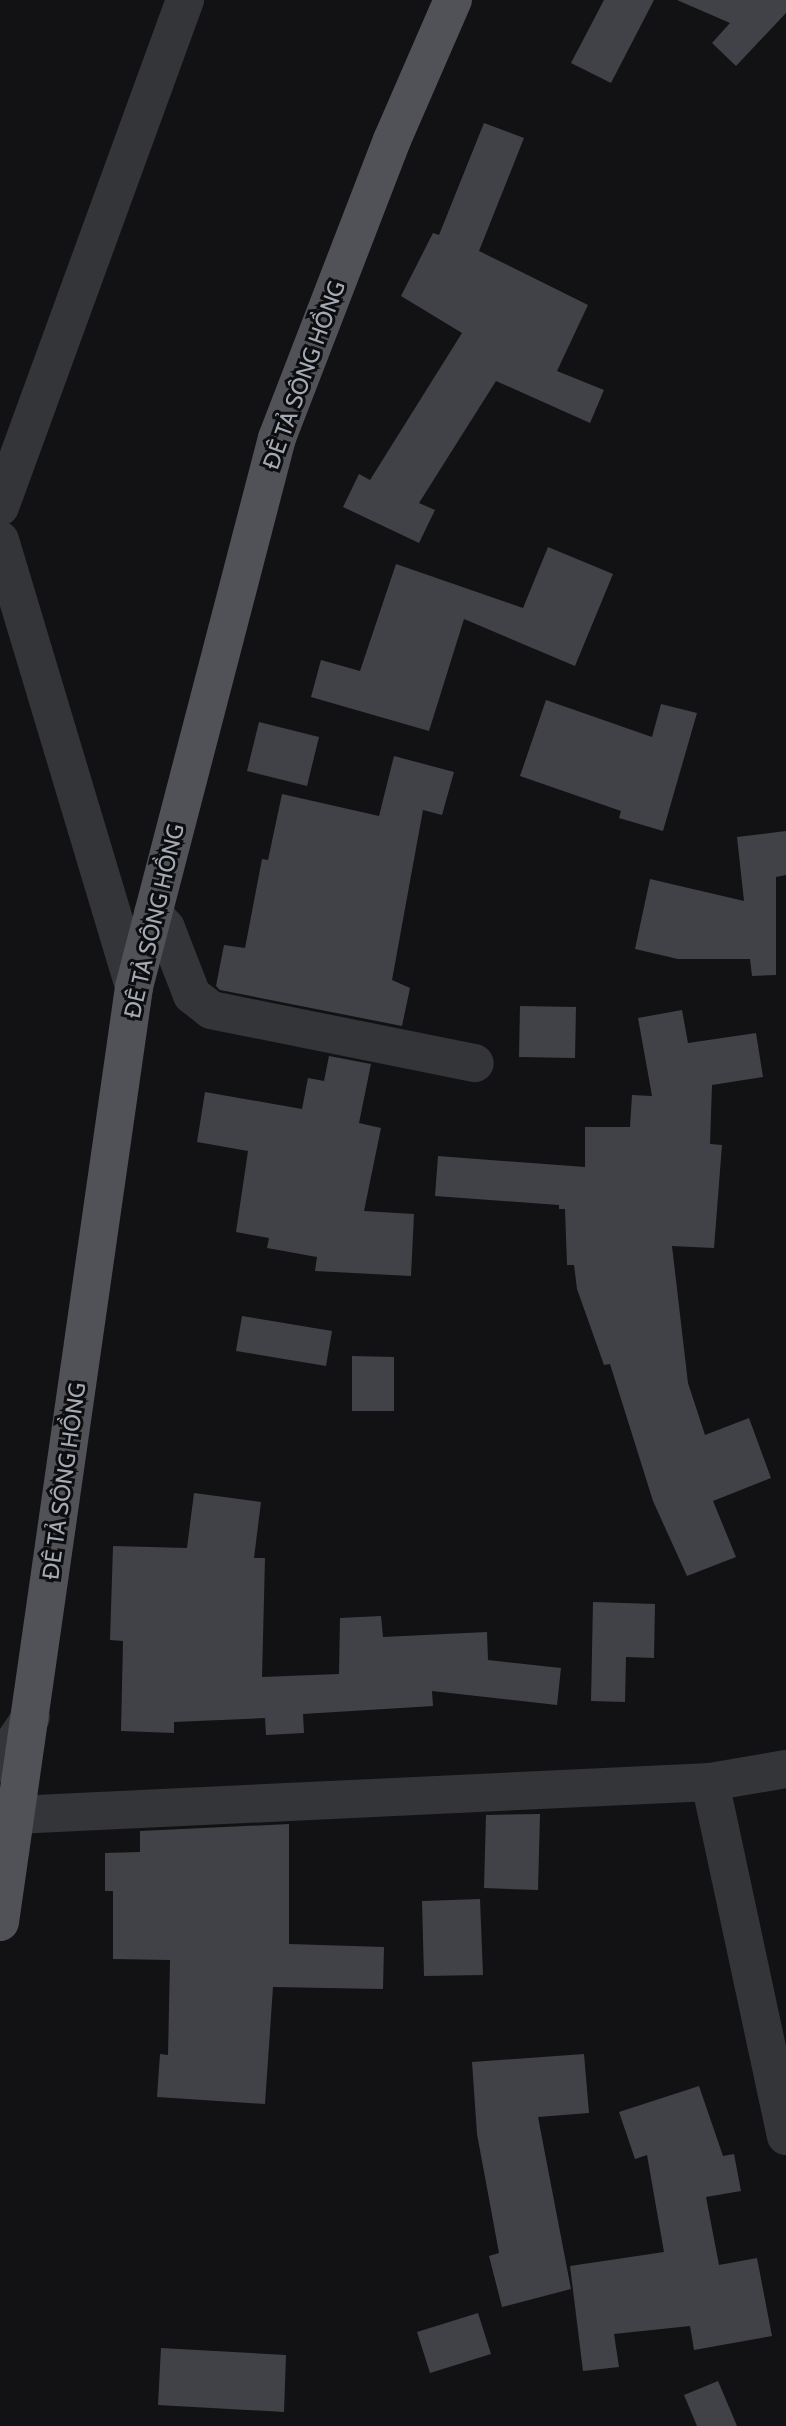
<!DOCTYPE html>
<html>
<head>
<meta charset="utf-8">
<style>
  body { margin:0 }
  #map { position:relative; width:786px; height:2426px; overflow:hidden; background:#121214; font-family:Cabin,sans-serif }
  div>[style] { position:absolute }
  .building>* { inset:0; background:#414247 }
  .minor>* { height:38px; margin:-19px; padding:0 19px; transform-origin:19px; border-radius:19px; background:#333539 }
  .major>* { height:38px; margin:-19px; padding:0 19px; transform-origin:19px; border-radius:19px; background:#505258 }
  span { translate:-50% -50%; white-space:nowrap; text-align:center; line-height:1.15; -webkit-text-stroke:6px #0d0d0f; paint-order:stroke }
  .street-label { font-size:23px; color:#a4aab4 }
</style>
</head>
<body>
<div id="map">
  <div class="building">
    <i style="clip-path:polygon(604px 0,654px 0,611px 83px,571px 63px)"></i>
    <i style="clip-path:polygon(677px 0,786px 0,786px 13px,736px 66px,712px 43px,730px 23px)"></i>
    <i style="clip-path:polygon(484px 123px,524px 138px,479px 251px,588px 305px,557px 371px,604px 390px,590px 423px,496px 381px,419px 503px,435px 510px,419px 543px,343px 507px,359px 474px,370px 480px,462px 333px,401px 296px,433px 233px,439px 235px)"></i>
    <i style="clip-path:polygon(548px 547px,613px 574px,575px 666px,464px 619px,429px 731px,311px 697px,321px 660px,360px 671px,396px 564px,523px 608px)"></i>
    <i style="clip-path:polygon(546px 700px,652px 737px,661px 704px,697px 713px,663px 831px,619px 818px,621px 811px,520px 776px)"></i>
    <i style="clip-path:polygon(259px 722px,319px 737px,307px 786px,247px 771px)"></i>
    <i style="clip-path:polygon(394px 756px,454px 772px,442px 815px,423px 810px,392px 980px,410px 988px,402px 1026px,220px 990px,216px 986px,224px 945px,245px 948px,262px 859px,268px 860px,282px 794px,379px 816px)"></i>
    <i style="clip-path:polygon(786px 831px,786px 875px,776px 877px,776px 975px,752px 976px,750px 959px,678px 959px,635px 949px,650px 879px,744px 901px,737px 837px)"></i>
    <i style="clip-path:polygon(520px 1006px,576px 1007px,575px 1058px,519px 1057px)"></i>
    <i style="clip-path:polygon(682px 1010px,688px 1043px,756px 1033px,763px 1077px,712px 1085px,710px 1144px,722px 1145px,714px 1248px,672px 1246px,688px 1383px,705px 1435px,749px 1418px,771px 1478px,713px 1501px,736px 1557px,687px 1576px,653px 1501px,610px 1364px,604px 1365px,577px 1289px,574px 1265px,567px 1265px,565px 1209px,559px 1209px,559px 1205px,435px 1196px,438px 1156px,585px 1167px,585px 1127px,630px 1127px,632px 1095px,652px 1096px,638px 1018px)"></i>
    <i style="clip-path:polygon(329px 1056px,371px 1064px,359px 1123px,381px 1128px,364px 1211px,414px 1214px,411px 1276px,315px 1271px,317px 1257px,267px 1248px,269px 1238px,236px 1232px,248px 1151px,197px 1142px,205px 1092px,302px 1109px,308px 1078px,324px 1081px)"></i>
    <i style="clip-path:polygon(242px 1316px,332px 1331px,326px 1366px,236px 1351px)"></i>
    <i style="clip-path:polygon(352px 1356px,394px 1357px,394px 1411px,352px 1411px)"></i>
    <i style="clip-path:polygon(194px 1493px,261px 1502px,254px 1558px,265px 1558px,262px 1677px,339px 1674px,340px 1618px,381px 1616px,383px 1637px,487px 1632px,488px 1660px,561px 1668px,557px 1705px,432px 1691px,433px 1706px,303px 1714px,304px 1733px,266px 1735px,265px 1718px,174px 1722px,174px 1733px,121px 1731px,123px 1641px,110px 1640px,113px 1546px,187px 1548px)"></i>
    <i style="clip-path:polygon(593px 1602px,655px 1604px,654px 1658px,626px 1657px,625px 1702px,591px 1701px)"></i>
    <i style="clip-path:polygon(540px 1814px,538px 1890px,484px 1888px,486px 1815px)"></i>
    <i style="clip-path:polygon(289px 1824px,289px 1944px,384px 1947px,383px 1989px,273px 1987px,265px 2104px,157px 2097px,160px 2054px,168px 2055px,170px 1960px,113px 1959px,113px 1891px,105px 1891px,105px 1853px,140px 1852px,140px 1831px)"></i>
    <i style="clip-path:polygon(480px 1899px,483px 1975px,424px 1976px,422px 1901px)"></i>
    <i style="clip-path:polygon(584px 2054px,589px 2113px,538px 2117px,571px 2289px,502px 2307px,489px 2256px,499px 2253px,477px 2134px,472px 2062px)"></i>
    <i style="clip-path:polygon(699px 2086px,723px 2156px,734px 2154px,741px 2191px,706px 2197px,719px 2265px,757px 2258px,772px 2336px,694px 2350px,690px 2326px,614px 2334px,619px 2367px,583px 2371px,570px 2266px,664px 2252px,647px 2155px,635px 2159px,619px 2112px)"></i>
    <i style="clip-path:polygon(478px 2313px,491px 2354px,430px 2373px,417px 2332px)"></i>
    <i style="clip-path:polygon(161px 2348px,286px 2355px,284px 2412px,158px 2405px)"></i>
    <i style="clip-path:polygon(718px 2381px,737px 2426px,697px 2426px,684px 2395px)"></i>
  </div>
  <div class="minor">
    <i style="left:0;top:507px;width:540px;rotate:-69.95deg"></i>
    <i style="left:0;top:540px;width:467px;rotate:73.3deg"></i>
    <i style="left:153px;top:913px;width:20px;rotate:49deg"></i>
    <i style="left:166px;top:928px;width:72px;rotate:68.8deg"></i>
    <i style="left:192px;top:995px;width:24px;rotate:38deg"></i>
    <i style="left:211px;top:1010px;width:269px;rotate:11.4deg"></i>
    <i style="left:0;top:1763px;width:55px;rotate:-56deg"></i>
    <i style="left:710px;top:1782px;width:362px;rotate:77.9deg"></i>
    <i style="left:15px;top:1815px;width:696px;rotate:-2.72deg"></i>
    <i style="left:710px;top:1782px;width:77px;rotate:-9.7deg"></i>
  </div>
  <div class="major">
    <i style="left:0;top:1922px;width:945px;rotate:-81.84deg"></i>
    <i style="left:134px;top:987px;width:567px;rotate:-75.4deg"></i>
    <i style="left:277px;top:438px;width:319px;rotate:-68.9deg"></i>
    <i style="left:392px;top:140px;width:153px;rotate:-66.5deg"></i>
  </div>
  <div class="street-label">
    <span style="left:304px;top:375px;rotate:-70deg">ĐÊ TẢ SÔNG HỒNG</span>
    <span style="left:154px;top:921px;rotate:-77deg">ĐÊ TẢ SÔNG HỒNG</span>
    <span style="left:64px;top:1481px;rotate:-82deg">ĐÊ TẢ SÔNG HỒNG</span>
  </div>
</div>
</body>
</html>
